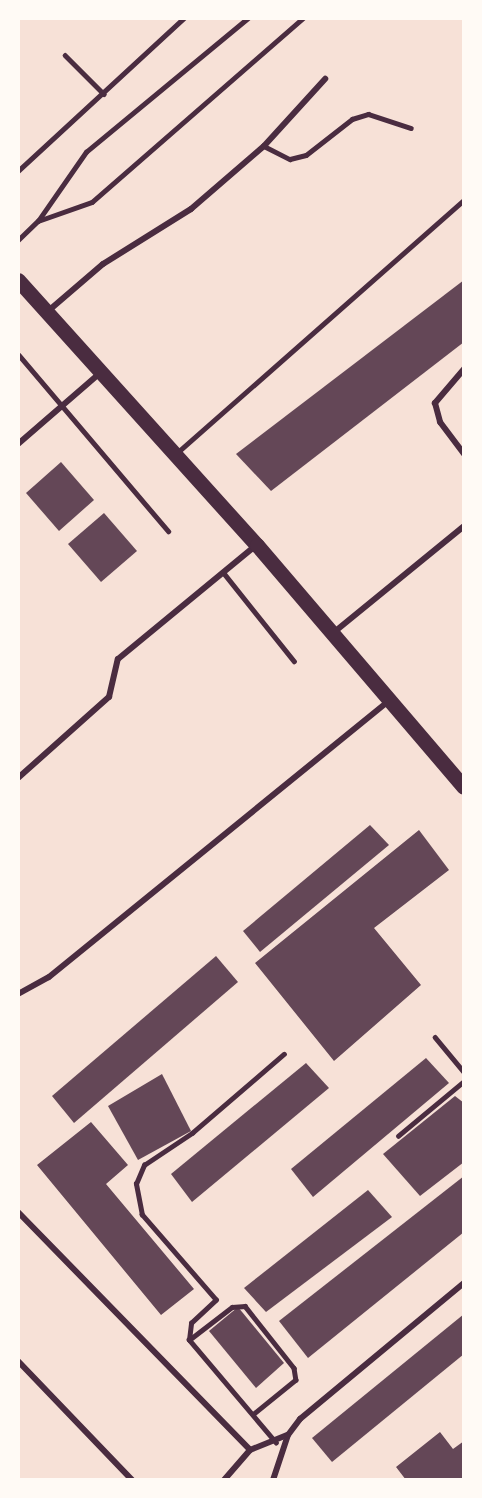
<!DOCTYPE html>
<html>
<head>
<meta charset="utf-8">
<style>
  body { margin:0 }
  #map { position:relative; width:482px; height:1498px; overflow:hidden; background:#f7e1d7; font-family:"DM Sans",sans-serif }
  div>[style] { position:absolute }
  .building>* { inset:0; background:#644757 }
  .service>* { height:4.5px; margin:-2.25px; padding:0 2.25px; transform-origin:2.25px; border-radius:2.25px; background:#4a2c40 }
  .minor>* { height:6px; margin:-3px; padding:0 3px; transform-origin:3px; border-radius:3px; background:#4a2c40 }
  .primary>* { height:15px; margin:-7.5px; padding:0 7.5px; transform-origin:7.5px; border-radius:7.5px; background:#4a2c40 }
  span { translate:-50% -50%; white-space:nowrap; text-align:center; line-height:1.15; -webkit-text-stroke:6px #fffaf5; paint-order:stroke }
  .frame { position:absolute; inset:0; border:20px solid #fffaf5; pointer-events:none }
</style>
</head>
<body>
<div id="map">
  <div class="building">
    <i style="clip-path:polygon(464px 280px,464px 342px,271px 491px,236px 454px)"></i>
    <i style="clip-path:polygon(61px 462px,94px 500px,59px 531px,26px 493px)"></i>
    <i style="clip-path:polygon(104px 513px,137px 551px,101px 582px,68px 544px)"></i>
    <i style="clip-path:polygon(370px 825px,389px 845px,260px 952px,243px 931px)"></i>
    <i style="clip-path:polygon(419px 830px,449px 870px,374px 928px,421px 985px,334px 1061px,255px 963px)"></i>
    <i style="clip-path:polygon(216px 956px,238px 982px,74px 1123px,52px 1096px)"></i>
    <i style="clip-path:polygon(426px 1058px,449px 1083px,313px 1197px,291px 1169px)"></i>
    <i style="clip-path:polygon(306px 1063px,329px 1088px,192px 1202px,171px 1174px)"></i>
    <i style="clip-path:polygon(162px 1074px,191px 1131px,138px 1160px,108px 1106px)"></i>
    <i style="clip-path:polygon(455px 1096px,464px 1103px,464px 1162px,420px 1196px,383px 1154px)"></i>
    <i style="clip-path:polygon(91px 1122px,128px 1165px,106px 1184px,194px 1289px,161px 1315px,37px 1165px)"></i>
    <i style="clip-path:polygon(464px 1176px,464px 1232px,308px 1358px,279px 1321px)"></i>
    <i style="clip-path:polygon(368px 1190px,392px 1217px,266px 1312px,244px 1288px)"></i>
    <i style="clip-path:polygon(238px 1307px,284px 1363px,256px 1388px,209px 1331px)"></i>
    <i style="clip-path:polygon(464px 1314px,464px 1354px,332px 1462px,312px 1438px)"></i>
    <i style="clip-path:polygon(440px 1432px,453px 1449px,464px 1441px,464px 1480px,406px 1480px,396px 1467px)"></i>
  </div>
  <div class="service">
    <i style="left:65px;top:55px;width:55px;rotate:45deg"></i>
    <i style="left:264px;top:146px;width:29px;rotate:27deg"></i>
    <i style="left:290px;top:159px;width:16px;rotate:-14deg"></i>
    <i style="left:306px;top:155px;width:58px;rotate:-38deg"></i>
    <i style="left:352px;top:119px;width:17px;rotate:-17deg"></i>
    <i style="left:368px;top:114px;width:45px;rotate:18deg"></i>
    <i style="left:18px;top:171px;width:226px;rotate:-42.7deg"></i>
    <i style="left:38px;top:221px;width:84px;rotate:-55.2deg"></i>
    <i style="left:86px;top:152px;width:210px;rotate:-39.6deg"></i>
    <i style="left:18px;top:240px;width:28px;rotate:-44deg"></i>
    <i style="left:38px;top:221px;width:57px;rotate:-19.4deg"></i>
    <i style="left:92px;top:202px;width:280px;rotate:-41.1deg"></i>
    <i style="left:19px;top:355px;width:231px;rotate:49.7deg"></i>
    <i style="left:178px;top:452px;width:381px;rotate:-41.4deg"></i>
    <i style="left:223px;top:572px;width:114px;rotate:51.4deg"></i>
    <i style="left:435px;top:1037px;width:45px;rotate:50.4deg"></i>
    <i style="left:398px;top:1136px;width:86px;rotate:-39.8deg"></i>
    <i style="left:189px;top:1340px;width:54px;rotate:-37.5deg"></i>
    <i style="left:232px;top:1307px;width:13px;rotate:-4deg"></i>
    <i style="left:245px;top:1306px;width:79px;rotate:51.7deg"></i>
    <i style="left:294px;top:1368px;width:12px;rotate:81deg"></i>
    <i style="left:296px;top:1380px;width:54px;rotate:141deg"></i>
    <i style="left:276px;top:1443px;width:135px;rotate:-130.2deg"></i>
    <i style="left:189px;top:1340px;width:17px;rotate:-83deg"></i>
    <i style="left:191px;top:1323px;width:34px;rotate:-43deg"></i>
    <i style="left:216px;top:1300px;width:113px;rotate:-131deg"></i>
    <i style="left:142px;top:1215px;width:32px;rotate:-101deg"></i>
    <i style="left:136px;top:1184px;width:21px;rotate:-67deg"></i>
    <i style="left:144px;top:1165px;width:58px;rotate:-33.7deg"></i>
    <i style="left:192px;top:1133px;width:121px;rotate:-40.7deg"></i>
  </div>
  <div class="minor">
    <i style="left:47px;top:312px;width:74px;rotate:-40.6deg"></i>
    <i style="left:103px;top:264px;width:104px;rotate:-32deg"></i>
    <i style="left:191px;top:209px;width:96px;rotate:-40.8deg"></i>
    <i style="left:264px;top:146px;width:91px;rotate:-47.7deg"></i>
    <i style="left:464px;top:369px;width:45px;rotate:130.5deg"></i>
    <i style="left:435px;top:403px;width:20px;rotate:75deg"></i>
    <i style="left:440px;top:422px;width:40px;rotate:53deg"></i>
    <i style="left:18px;top:444px;width:110px;rotate:-40.9deg"></i>
    <i style="left:333px;top:633px;width:169px;rotate:-39.2deg"></i>
    <i style="left:18px;top:778px;width:122px;rotate:-41.7deg"></i>
    <i style="left:109px;top:697px;width:39px;rotate:-77deg"></i>
    <i style="left:118px;top:659px;width:178px;rotate:-39.5deg"></i>
    <i style="left:18px;top:994px;width:35px;rotate:-29deg"></i>
    <i style="left:49px;top:977px;width:438px;rotate:-39.1deg"></i>
    <i style="left:18px;top:1212px;width:332px;rotate:45.7deg"></i>
    <i style="left:18px;top:1361px;width:165px;rotate:46.2deg"></i>
    <i style="left:224px;top:1480px;width:40px;rotate:-49deg"></i>
    <i style="left:250px;top:1450px;width:40px;rotate:-22deg"></i>
    <i style="left:273px;top:1480px;width:47px;rotate:-71.6deg"></i>
    <i style="left:288px;top:1435px;width:20px;rotate:-53deg"></i>
    <i style="left:300px;top:1419px;width:213px;rotate:-39.7deg"></i>
  </div>
  <div class="primary">
    <i style="left:18px;top:280px;width:357px;rotate:48deg"></i>
    <i style="left:257px;top:545px;width:318px;rotate:49.5deg"></i>
  </div>
  <div class="frame"></div>
</div>
</body>
</html>
